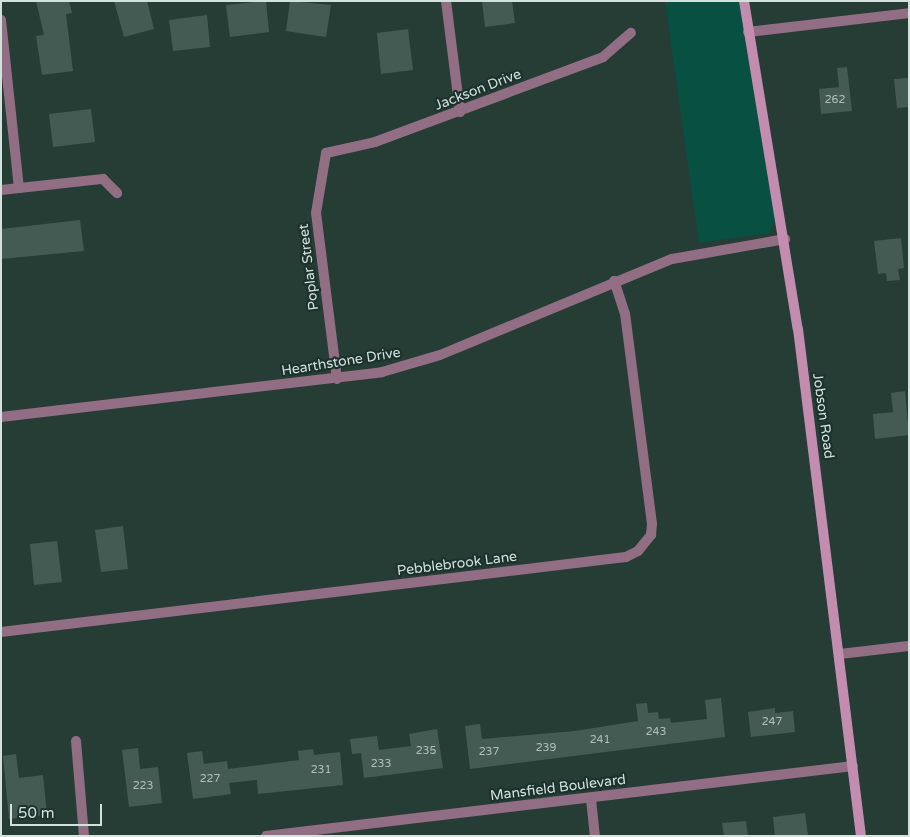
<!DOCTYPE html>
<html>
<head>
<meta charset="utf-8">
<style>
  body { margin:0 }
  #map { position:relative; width:910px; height:837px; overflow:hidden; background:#263d36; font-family:"Varela Round",sans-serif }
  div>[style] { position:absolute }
  .green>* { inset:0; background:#085042 }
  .building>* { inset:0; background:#445b54 }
  .street>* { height:10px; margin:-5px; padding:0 5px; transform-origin:5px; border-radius:5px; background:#916e84 }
  .secondary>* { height:10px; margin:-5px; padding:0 5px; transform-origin:5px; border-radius:5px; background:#c38daf }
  span { translate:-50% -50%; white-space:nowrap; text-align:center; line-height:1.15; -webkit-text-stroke:4.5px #1c322c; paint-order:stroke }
  .number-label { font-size:11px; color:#afc0bb }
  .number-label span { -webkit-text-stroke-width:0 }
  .street-label { font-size:14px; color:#d3e1dd }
  .frame { position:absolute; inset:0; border:2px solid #d3e1dd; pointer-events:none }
  .scale { position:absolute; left:10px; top:804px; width:92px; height:22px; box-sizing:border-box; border:2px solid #d3e1dd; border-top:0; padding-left:6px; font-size:15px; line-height:18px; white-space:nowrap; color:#d3e1dd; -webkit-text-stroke:4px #1c322c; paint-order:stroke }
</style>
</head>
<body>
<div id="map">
  <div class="green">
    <i style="clip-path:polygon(665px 1px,742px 1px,775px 218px,770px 233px,699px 243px)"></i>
  </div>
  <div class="building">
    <i style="clip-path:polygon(36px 1px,69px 1px,72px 13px,66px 14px,73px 71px,42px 75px,36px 36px,44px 35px)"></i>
    <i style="clip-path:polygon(114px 1px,147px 1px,154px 29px,124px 37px)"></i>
    <i style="clip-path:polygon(266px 1px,269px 32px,230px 37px,226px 5px)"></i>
    <i style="clip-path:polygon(290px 1px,331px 5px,326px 37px,286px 31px)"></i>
    <i style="clip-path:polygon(482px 1px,512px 1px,515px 23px,485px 27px)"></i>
    <i style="clip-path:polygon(207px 15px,210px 47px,173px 51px,169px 20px)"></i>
    <i style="clip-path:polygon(408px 29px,413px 70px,381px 74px,377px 33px)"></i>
    <i style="clip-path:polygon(847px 67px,852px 111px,821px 114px,819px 89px,839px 87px,837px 68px)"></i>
    <i style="clip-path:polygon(909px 78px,909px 107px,897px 108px,894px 79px)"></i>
    <i style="clip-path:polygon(91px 109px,95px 142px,53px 147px,49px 114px)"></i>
    <i style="clip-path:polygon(80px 220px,84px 251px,1px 259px,1px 229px)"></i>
    <i style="clip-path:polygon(901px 238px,904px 268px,898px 269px,900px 280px,887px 281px,886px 273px,878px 274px,874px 241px)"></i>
    <i style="clip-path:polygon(905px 391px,909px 435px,875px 439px,873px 414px,893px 412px,891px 393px)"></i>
    <i style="clip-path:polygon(123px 526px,128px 569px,101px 572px,95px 530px)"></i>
    <i style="clip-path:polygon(57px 541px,62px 582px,34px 585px,30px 544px)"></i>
    <i style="clip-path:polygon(721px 698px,725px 737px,470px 769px,465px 726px,480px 724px,482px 739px,575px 731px,638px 721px,636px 704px,647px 703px,648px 713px,658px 712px,659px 719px,670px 718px,671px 723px,707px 719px,705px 700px)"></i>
    <i style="clip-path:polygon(775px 708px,775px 713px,793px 711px,795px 732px,751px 737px,748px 712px)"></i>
    <i style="clip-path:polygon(437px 729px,443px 768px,364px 778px,361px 753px,352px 754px,350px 739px,377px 736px,379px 750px,411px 746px,409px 734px)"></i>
    <i style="clip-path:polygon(138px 748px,140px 769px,158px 767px,162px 803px,129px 807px,122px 750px)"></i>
    <i style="clip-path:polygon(313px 749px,314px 755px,340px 752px,343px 785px,258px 794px,257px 780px,229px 783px,231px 794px,193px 799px,187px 753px,202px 751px,204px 764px,227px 761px,228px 769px,299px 760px,298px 751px)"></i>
    <i style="clip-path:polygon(16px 754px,19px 778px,43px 775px,47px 815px,9px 819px,3px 756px)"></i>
    <i style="clip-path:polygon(805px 813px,808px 836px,775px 836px,773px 817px)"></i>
    <i style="clip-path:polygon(746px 821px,748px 836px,724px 836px,722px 823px)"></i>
  </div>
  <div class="street">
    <i style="left:446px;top:1px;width:112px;rotate:82.8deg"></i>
    <i style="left:1px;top:20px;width:169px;rotate:83.9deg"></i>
    <i style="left:748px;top:32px;width:162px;rotate:-6.7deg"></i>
    <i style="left:1px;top:190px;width:103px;rotate:-6.2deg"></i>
    <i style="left:103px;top:179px;width:20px;rotate:45deg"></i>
    <i style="left:337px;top:379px;width:167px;rotate:-97.2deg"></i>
    <i style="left:316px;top:213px;width:61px;rotate:-80.5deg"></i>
    <i style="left:326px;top:153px;width:50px;rotate:-12.7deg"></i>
    <i style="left:375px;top:142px;width:243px;rotate:-20.4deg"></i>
    <i style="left:603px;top:57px;width:37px;rotate:-41deg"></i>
    <i style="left:1px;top:417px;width:384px;rotate:-6.7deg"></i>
    <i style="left:382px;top:372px;width:60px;rotate:-16.3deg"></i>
    <i style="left:440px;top:355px;width:251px;rotate:-22.5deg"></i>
    <i style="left:672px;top:259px;width:115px;rotate:-10deg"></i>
    <i style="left:1px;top:632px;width:629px;rotate:-6.84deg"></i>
    <i style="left:626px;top:557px;width:13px;rotate:-27deg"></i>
    <i style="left:638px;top:551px;width:21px;rotate:-51deg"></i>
    <i style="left:651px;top:535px;width:11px;rotate:-85deg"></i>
    <i style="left:652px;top:524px;width:212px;rotate:-97.3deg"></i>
    <i style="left:625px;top:314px;width:35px;rotate:-108deg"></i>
    <i style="left:840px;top:654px;width:69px;rotate:-6.6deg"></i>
    <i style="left:76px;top:741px;width:95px;rotate:85.2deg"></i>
    <i style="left:591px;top:799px;width:37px;rotate:84deg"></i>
    <i style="left:266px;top:836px;width:591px;rotate:-6.8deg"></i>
  </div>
  <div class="secondary">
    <i style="left:744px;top:1px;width:332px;rotate:80.7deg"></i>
    <i style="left:798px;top:329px;width:511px;rotate:82.92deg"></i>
  </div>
  <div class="number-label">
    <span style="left:835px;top:100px">262</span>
    <span style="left:772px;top:722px">247</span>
    <span style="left:656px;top:732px">243</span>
    <span style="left:600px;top:740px">241</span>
    <span style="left:546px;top:748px">239</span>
    <span style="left:426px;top:751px">235</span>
    <span style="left:489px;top:752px">237</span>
    <span style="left:381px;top:764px">233</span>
    <span style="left:321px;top:770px">231</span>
    <span style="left:210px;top:779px">227</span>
    <span style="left:143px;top:786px">223</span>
  </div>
  <div class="street-label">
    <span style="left:478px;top:90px;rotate:-21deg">Jackson Drive</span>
    <span style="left:309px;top:267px;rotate:-97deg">Poplar Street</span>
    <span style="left:341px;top:362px;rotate:-9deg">Hearthstone Drive</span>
    <span style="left:823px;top:416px;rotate:82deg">Jobson Road</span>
    <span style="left:457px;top:564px;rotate:-7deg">Pebblebrook Lane</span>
    <span style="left:558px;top:788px;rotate:-7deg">Mansfield Boulevard</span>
  </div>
  <div class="frame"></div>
  <div class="scale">50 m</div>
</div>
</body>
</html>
